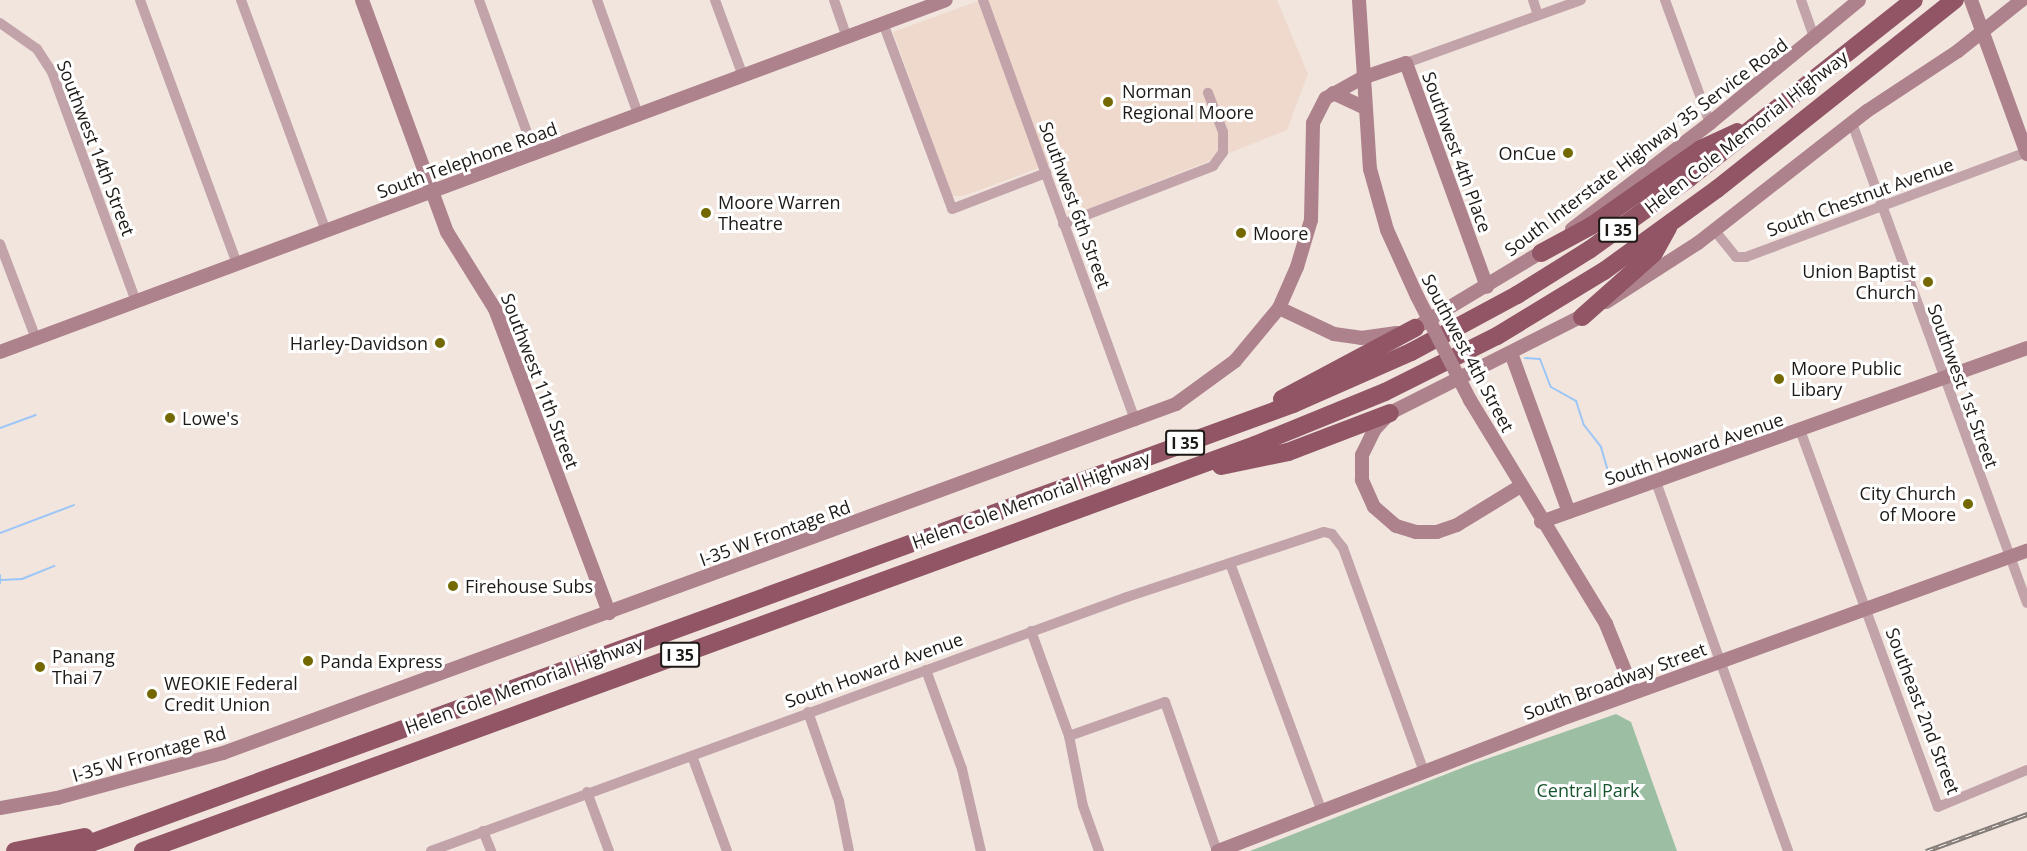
<!DOCTYPE html>
<html>
<head>
<meta charset="utf-8">
<style>
  body { margin:0 }
  #map { position:relative; width:2027px; height:851px; overflow:hidden; background:#f1e5de; font-family:"Open Sans",sans-serif }
  div>[style] { position:absolute }
  .medical>* { inset:0; background:#eed9cc }
  .green>* { inset:0; background:#9cbfa4 }
  .stream>* { height:2px; margin:-1px; padding:0 1px; transform-origin:1px; border-radius:1px; background:#9bc6f7 }
  .street>* { height:10px; margin:-5px; padding:0 5px; transform-origin:5px; border-radius:5px; background:#c2a3aa }
  .secondary>* { height:14px; margin:-7px; padding:0 7px; transform-origin:7px; border-radius:7px; background:#ae828c }
  .highway>* { height:18px; margin:-9px; padding:0 9px; transform-origin:9px; border-radius:9px; background:#915565 }
  .rail>* { height:4.5px; margin-top:-2.25px; transform-origin:0; background:repeating-linear-gradient(90deg,#fff 0 7px,#827a75 0 14px); box-sizing:border-box; border-block:2px solid #827a75 }
  .secondary-bridge>* { height:14px; margin:-7px; padding:0 7px; transform-origin:7px; border-radius:7px; background:#ae828c }
  .dots>* { width:16px; height:16px; translate:-50% -50%; box-sizing:border-box; border:3px solid #fff; border-radius:50% }
  span { translate:-50% -50%; white-space:nowrap; text-align:center; line-height:1.15; -webkit-text-stroke:6px #fff; paint-order:stroke }
  .shield-label span { padding:2px 4px; background:#fff; border:2px solid; border-radius:4px; -webkit-text-stroke-width:0 }
  .shield-label { font-size:16px; color:#1d1916; font-weight:700 }
  .poi-label { font-size:18px; color:#1d1916 }
  .left { translate:0 -50%; text-align:left }
  .right { translate:-100% -50%; text-align:right }
  .street-label { font-size:18px; color:#1d1916 }
  .park-label { font-size:18px; color:#17542d }
</style>
</head>
<body>
<div id="map">
  <div class="medical">
    <i style="clip-path:polygon(981px 0,1277px 0,1308px 74px,1287px 130px,1070px 216px,1050px 164px,963px 196px,952px 196px,893px 32px)"></i>
  </div>
  <div class="green">
    <i style="clip-path:polygon(1616px 714px,1631px 722px,1677px 851px,1250px 851px,1472px 764px)"></i>
  </div>
  <div class="stream">
    <i style="left:1525px;top:358px;width:15px;rotate:4deg"></i>
    <i style="left:1540px;top:359px;width:30px;rotate:69deg"></i>
    <i style="left:1551px;top:387px;width:29px;rotate:29deg"></i>
    <i style="left:1576px;top:401px;width:25px;rotate:72deg"></i>
    <i style="left:1584px;top:425px;width:28px;rotate:52deg"></i>
    <i style="left:1601px;top:447px;width:32px;rotate:74deg"></i>
    <i style="left:0;top:428px;width:38px;rotate:-20deg"></i>
    <i style="left:0;top:533px;width:79px;rotate:-20.7deg"></i>
    <i style="left:0;top:575px;width:8px;rotate:90deg"></i>
    <i style="left:1px;top:580px;width:21px;rotate:-3deg"></i>
    <i style="left:22px;top:579px;width:35px;rotate:-22deg"></i>
  </div>
  <div class="street">
    <i style="left:140px;top:0;width:281px;rotate:69.8deg"></i>
    <i style="left:241px;top:0;width:246px;rotate:69.8deg"></i>
    <i style="left:479px;top:0;width:165px;rotate:70.1deg"></i>
    <i style="left:597px;top:0;width:121px;rotate:70.2deg"></i>
    <i style="left:715px;top:0;width:81px;rotate:69.8deg"></i>
    <i style="left:834px;top:0;width:39px;rotate:71deg"></i>
    <i style="left:983px;top:0;width:448px;rotate:70.1deg"></i>
    <i style="left:1533px;top:0;width:16px;rotate:72deg"></i>
    <i style="left:1665px;top:0;width:131px;rotate:69.9deg"></i>
    <i style="left:1801px;top:0;width:42px;rotate:70.7deg"></i>
    <i style="left:0;top:23px;width:45px;rotate:35.1deg"></i>
    <i style="left:37px;top:49px;width:27px;rotate:57deg"></i>
    <i style="left:52px;top:72px;width:245px;rotate:69.9deg"></i>
    <i style="left:883px;top:23px;width:198px;rotate:69.6deg"></i>
    <i style="left:952px;top:209px;width:101px;rotate:-21deg"></i>
    <i style="left:1406px;top:63px;width:186px;rotate:-19.8deg"></i>
    <i style="left:1852px;top:123px;width:511px;rotate:69.97deg"></i>
    <i style="left:1063px;top:224px;width:161px;rotate:-21.1deg"></i>
    <i style="left:1213px;top:166px;width:17px;rotate:-54deg"></i>
    <i style="left:1223px;top:152px;width:20px;rotate:-90deg"></i>
    <i style="left:1223px;top:132px;width:42px;rotate:-111deg"></i>
    <i style="left:1715px;top:231px;width:33px;rotate:51deg"></i>
    <i style="left:1736px;top:257px;width:10px"></i>
    <i style="left:1746px;top:257px;width:300px;rotate:-20.5deg"></i>
    <i style="left:0;top:244px;width:102px;rotate:69.2deg"></i>
    <i style="left:1800px;top:430px;width:401px;rotate:69.9deg"></i>
    <i style="left:1938px;top:807px;width:96px;rotate:-22.6deg"></i>
    <i style="left:1656px;top:482px;width:392px;rotate:70.3deg"></i>
    <i style="left:1230px;top:563px;width:265px;rotate:69.7deg"></i>
    <i style="left:1031px;top:631px;width:112px;rotate:70.1deg"></i>
    <i style="left:1069px;top:736px;width:71px;rotate:78.7deg"></i>
    <i style="left:1083px;top:806px;width:48px;rotate:70.4deg"></i>
    <i style="left:926px;top:670px;width:105px;rotate:70deg"></i>
    <i style="left:962px;top:769px;width:84px;rotate:77deg"></i>
    <i style="left:808px;top:712px;width:94px;rotate:70.8deg"></i>
    <i style="left:839px;top:801px;width:51px;rotate:78.7deg"></i>
    <i style="left:1069px;top:736px;width:102px;rotate:-19.5deg"></i>
    <i style="left:1165px;top:702px;width:158px;rotate:70.8deg"></i>
    <i style="left:692px;top:756px;width:101px;rotate:69.8deg"></i>
    <i style="left:587px;top:792px;width:63px;rotate:69.6deg"></i>
    <i style="left:483px;top:831px;width:22px;rotate:68deg"></i>
    <i style="left:431px;top:851px;width:741px;rotate:-20.05deg"></i>
    <i style="left:1127px;top:597px;width:207px;rotate:-18.3deg"></i>
    <i style="left:1324px;top:532px;width:8px;rotate:14deg"></i>
    <i style="left:1332px;top:534px;width:18px;rotate:52deg"></i>
    <i style="left:1343px;top:548px;width:238px;rotate:70.1deg"></i>
  </div>
  <div class="secondary">
    <i style="left:362px;top:0;width:247px;rotate:69.9deg"></i>
    <i style="left:447px;top:232px;width:91px;rotate:58.1deg"></i>
    <i style="left:495px;top:309px;width:325px;rotate:69.4deg"></i>
    <i style="left:1359px;top:0;width:169px;rotate:86.3deg"></i>
    <i style="left:1370px;top:169px;width:63px;rotate:74.4deg"></i>
    <i style="left:1387px;top:230px;width:72px;rotate:65.6deg"></i>
    <i style="left:1971px;top:0;width:164px;rotate:70deg"></i>
    <i style="left:1333px;top:93px;width:33px;rotate:25deg"></i>
    <i style="left:1572px;top:229px;width:174px;rotate:-37.5deg"></i>
    <i style="left:1710px;top:123px;width:193px;rotate:-39.5deg"></i>
    <i style="left:1606px;top:302px;width:109px;rotate:-32.7deg"></i>
    <i style="left:1698px;top:243px;width:214px;rotate:-38deg"></i>
    <i style="left:1867px;top:111px;width:109px;rotate:-33.4deg"></i>
    <i style="left:1958px;top:51px;width:82px;rotate:-38.6deg"></i>
    <i style="left:1279px;top:308px;width:61px;rotate:25.3deg"></i>
    <i style="left:1334px;top:334px;width:27px;rotate:8deg"></i>
    <i style="left:1361px;top:338px;width:36px;rotate:-8deg"></i>
    <i style="left:1420px;top:325px;width:149px;rotate:-31deg"></i>
    <i style="left:0;top:352px;width:1009px;rotate:-20.41deg"></i>
    <i style="left:1511px;top:353px;width:169px;rotate:70deg"></i>
    <i style="left:1470px;top:400px;width:262px;rotate:58.7deg"></i>
    <i style="left:1606px;top:624px;width:74px;rotate:67.9deg"></i>
    <i style="left:1519px;top:487px;width:73px;rotate:148.5deg"></i>
    <i style="left:1457px;top:525px;width:21px;rotate:161deg"></i>
    <i style="left:1437px;top:532px;width:21px;rotate:180deg"></i>
    <i style="left:1416px;top:532px;width:21px;rotate:-163deg"></i>
    <i style="left:1396px;top:526px;width:29px;rotate:-139deg"></i>
    <i style="left:1374px;top:507px;width:30px;rotate:-114deg"></i>
    <i style="left:1362px;top:480px;width:25px;rotate:-90deg"></i>
    <i style="left:1362px;top:455px;width:28px;rotate:-64deg"></i>
    <i style="left:1374px;top:430px;width:23px;rotate:-47deg"></i>
    <i style="left:1390px;top:413px;width:224px;rotate:-26.8deg"></i>
    <i style="left:1541px;top:522px;width:516px;rotate:-19.7deg"></i>
    <i style="left:0;top:808px;width:58px;rotate:-10deg"></i>
    <i style="left:57px;top:798px;width:172px;rotate:-15.2deg"></i>
    <i style="left:223px;top:753px;width:1015px;rotate:-20.11deg"></i>
    <i style="left:1176px;top:404px;width:73px;rotate:-36.1deg"></i>
    <i style="left:1235px;top:361px;width:69px;rotate:-50.3deg"></i>
    <i style="left:1279px;top:308px;width:45px;rotate:-66.3deg"></i>
    <i style="left:1297px;top:267px;width:49px;rotate:-73.4deg"></i>
    <i style="left:1311px;top:220px;width:97px;rotate:-88.8deg"></i>
    <i style="left:1313px;top:123px;width:28px;rotate:-63deg"></i>
    <i style="left:1326px;top:98px;width:41px;rotate:-29.1deg"></i>
    <i style="left:1362px;top:78px;width:46px;rotate:-18.8deg"></i>
    <i style="left:1406px;top:63px;width:238px;rotate:70.1deg"></i>
    <i style="left:1218px;top:851px;width:365px;rotate:-21deg"></i>
    <i style="left:1559px;top:720px;width:498px;rotate:-19.9deg"></i>
  </div>
  <div class="highway">
    <i style="left:1541px;top:253px;width:57px;rotate:-28.4deg"></i>
    <i style="left:1591px;top:226px;width:134px;rotate:-35deg"></i>
    <i style="left:1701px;top:149px;width:40px;rotate:-25deg"></i>
    <i style="left:1582px;top:317px;width:96px;rotate:-41.6deg"></i>
    <i style="left:1654px;top:253px;width:29px;rotate:-61deg"></i>
    <i style="left:1282px;top:399px;width:151px;rotate:-28.1deg"></i>
    <i style="left:1221px;top:466px;width:68px;rotate:-11.8deg"></i>
    <i style="left:1288px;top:452px;width:109px;rotate:-20.9deg"></i>
    <i style="left:15px;top:851px;width:71px;rotate:-11.3deg"></i>
    <i style="left:69px;top:851px;width:1303px;rotate:-20.06deg"></i>
    <i style="left:1293px;top:404px;width:129px;rotate:-23.8deg"></i>
    <i style="left:1411px;top:352px;width:120px;rotate:-28.3deg"></i>
    <i style="left:1517px;top:295px;width:85px;rotate:-32deg"></i>
    <i style="left:1589px;top:250px;width:122px;rotate:-35.6deg"></i>
    <i style="left:1688px;top:179px;width:288px;rotate:-38.4deg"></i>
    <i style="left:143px;top:851px;width:1184px;rotate:-20.06deg"></i>
    <i style="left:1255px;top:445px;width:140px;rotate:-22.2deg"></i>
    <i style="left:1385px;top:392px;width:125px;rotate:-26.6deg"></i>
    <i style="left:1497px;top:336px;width:125px;rotate:-31.3deg"></i>
    <i style="left:1604px;top:271px;width:140px;rotate:-36deg"></i>
    <i style="left:1717px;top:189px;width:304px;rotate:-38.5deg"></i>
  </div>
  <div class="rail">
    <i style="left:1926px;top:851px;width:108px;rotate:-20.1deg"></i>
  </div>
  <div class="secondary-bridge">
    <i style="left:1417px;top:296px;width:117px;rotate:63deg"></i>
  </div>
  <div class="dots">
    <i style="left:1108px;top:102px;background:#736900"></i>
    <i style="left:1568px;top:153px;background:#736900"></i>
    <i style="left:706px;top:213px;background:#736900"></i>
    <i style="left:1241px;top:233px;background:#736900"></i>
    <i style="left:1928px;top:282px;background:#736900"></i>
    <i style="left:440px;top:343px;background:#736900"></i>
    <i style="left:1779px;top:379px;background:#736900"></i>
    <i style="left:170px;top:418px;background:#736900"></i>
    <i style="left:1968px;top:504px;background:#736900"></i>
    <i style="left:453px;top:586px;background:#736900"></i>
    <i style="left:308px;top:661px;background:#736900"></i>
    <i style="left:40px;top:667px;background:#736900"></i>
    <i style="left:152px;top:694px;background:#736900"></i>
  </div>
  <div class="shield-label">
    <span style="left:1618px;top:230px">I 35</span>
    <span style="left:1185px;top:443px">I 35</span>
    <span style="left:680px;top:655px">I 35</span>
  </div>
  <div class="poi-label">
    <span class="left" style="left:1122px;top:102px">Norman<br>Regional Moore</span>
    <span class="right" style="left:1556px;top:153px">OnCue</span>
    <span class="left" style="left:718px;top:213px">Moore Warren<br>Theatre</span>
    <span class="left" style="left:1253px;top:233px">Moore</span>
    <span class="right" style="left:1916px;top:282px">Union Baptist<br>Church</span>
    <span class="right" style="left:428px;top:343px">Harley-Davidson</span>
    <span class="left" style="left:1791px;top:379px">Moore Public<br>Libary</span>
    <span class="left" style="left:182px;top:418px">Lowe's</span>
    <span class="right" style="left:1956px;top:504px">City Church<br>of Moore</span>
    <span class="left" style="left:465px;top:586px">Firehouse Subs</span>
    <span class="left" style="left:52px;top:667px">Panang<br>Thai 7</span>
    <span class="left" style="left:320px;top:661px">Panda Express</span>
    <span class="left" style="left:164px;top:694px">WEOKIE Federal<br>Credit Union</span>
  </div>
  <div class="street-label">
    <span style="left:1746px;top:132px;rotate:-38deg">Helen Cole Memorial Highway</span>
    <span style="left:1646px;top:147px;rotate:-37deg">South Interstate Highway 35 Service Road</span>
    <span style="left:96px;top:148px;rotate:69deg">Southwest 14th Street</span>
    <span style="left:1457px;top:152px;rotate:70deg">Southwest 4th Place</span>
    <span style="left:467px;top:160px;rotate:-20deg">South Telephone Road</span>
    <span style="left:1860px;top:197px;rotate:-20deg">South Chestnut Avenue</span>
    <span style="left:1075px;top:205px;rotate:70deg">Southwest 6th Street</span>
    <span style="left:1468px;top:353px;rotate:62deg">Southwest 4th Street</span>
    <span style="left:540px;top:381px;rotate:69deg">Southwest 11th Street</span>
    <span style="left:1963px;top:386px;rotate:70deg">Southwest 1st Street</span>
    <span style="left:1694px;top:449px;rotate:-19deg">South Howard Avenue</span>
    <span style="left:1031px;top:500px;rotate:-20deg">Helen Cole Memorial Highway</span>
    <span style="left:775px;top:533px;rotate:-20deg">I-35 W Frontage Rd</span>
    <span style="left:874px;top:670px;rotate:-20deg">South Howard Avenue</span>
    <span style="left:1615px;top:681px;rotate:-20deg">South Broadway Street</span>
    <span style="left:524px;top:685px;rotate:-20deg">Helen Cole Memorial Highway</span>
    <span style="left:1923px;top:711px;rotate:69deg">Southeast 2nd Street</span>
    <span style="left:149px;top:754px;rotate:-16deg">I-35 W Frontage Rd</span>
  </div>
  <div class="park-label">
    <span style="left:1588px;top:790px">Central Park</span>
  </div>
</div>
</body>
</html>
